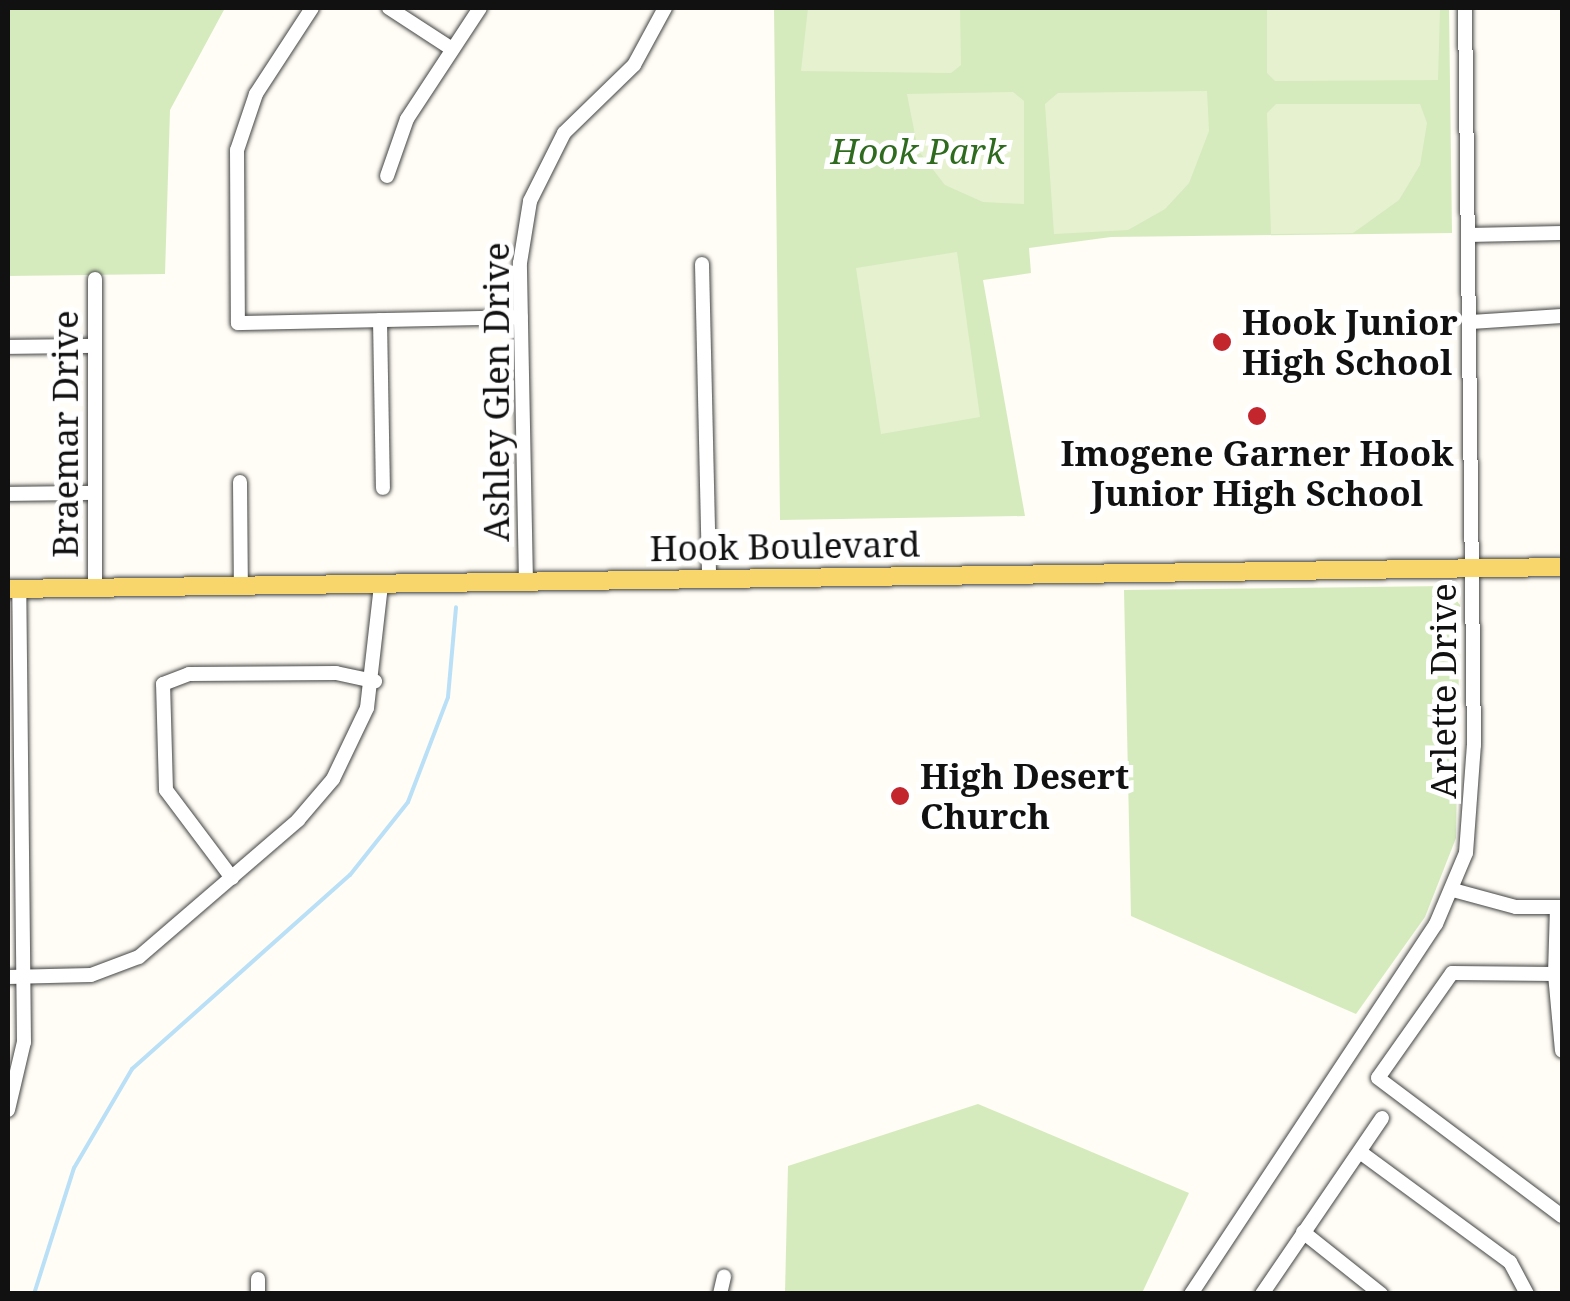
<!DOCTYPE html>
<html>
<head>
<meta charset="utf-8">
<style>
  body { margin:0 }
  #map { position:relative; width:1570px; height:1301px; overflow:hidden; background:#fffdf5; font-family:"Noto Serif",serif }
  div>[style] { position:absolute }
  .green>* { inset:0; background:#d5ebbd }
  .pitch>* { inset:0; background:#e6f2cf }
  .stream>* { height:4px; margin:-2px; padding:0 2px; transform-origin:2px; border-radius:2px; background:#b9e0f7 }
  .roads { filter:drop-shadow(0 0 2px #444) drop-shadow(0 0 2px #444) }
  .minor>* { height:14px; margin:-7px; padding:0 7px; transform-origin:7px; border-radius:7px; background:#fff }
  .major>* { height:18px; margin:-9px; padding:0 9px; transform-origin:9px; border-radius:9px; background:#f9d66b }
  .dots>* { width:28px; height:28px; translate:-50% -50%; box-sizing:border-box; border:5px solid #fff; border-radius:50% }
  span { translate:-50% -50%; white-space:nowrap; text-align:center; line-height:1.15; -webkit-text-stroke:10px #fff; paint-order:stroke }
  .park-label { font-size:35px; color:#2f6b1f; font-style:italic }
  .poi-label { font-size:35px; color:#111; font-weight:700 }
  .left { translate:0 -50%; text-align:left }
  .street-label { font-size:35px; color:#111 }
  .frame { position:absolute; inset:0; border:10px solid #111; pointer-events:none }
</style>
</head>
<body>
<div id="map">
  <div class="green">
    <i style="clip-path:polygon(8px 8px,225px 8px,170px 110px,165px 274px,8px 276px)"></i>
    <i style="clip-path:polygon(774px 8px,1449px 8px,1452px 233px,1111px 237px,1029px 248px,1031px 273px,983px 280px,1025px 516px,780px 520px)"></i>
    <i style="clip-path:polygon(1445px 586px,1460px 605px,1456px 838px,1425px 917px,1356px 1014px,1131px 916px,1124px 590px)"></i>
    <i style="clip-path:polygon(978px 1104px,1189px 1193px,1142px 1293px,785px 1293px,788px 1166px)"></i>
  </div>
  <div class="pitch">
    <i style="clip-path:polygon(808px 8px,960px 8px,961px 65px,951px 73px,801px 71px)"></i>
    <i style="clip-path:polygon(1267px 8px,1440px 8px,1438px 80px,1275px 81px,1267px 73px)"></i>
    <i style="clip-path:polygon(1207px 91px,1209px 131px,1189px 183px,1165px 209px,1128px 230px,1054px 234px,1045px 104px,1058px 93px)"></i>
    <i style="clip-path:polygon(1013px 92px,1024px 101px,1024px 204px,983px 202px,945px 185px,918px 150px,907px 94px)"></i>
    <i style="clip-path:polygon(1276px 104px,1420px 104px,1427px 123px,1420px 165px,1399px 200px,1353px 233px,1271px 234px,1267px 113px)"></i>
    <i style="clip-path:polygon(957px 252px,980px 417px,881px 434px,856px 268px)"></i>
  </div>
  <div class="stream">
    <i style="left:34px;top:1294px;width:132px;rotate:-72.4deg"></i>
    <i style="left:74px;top:1168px;width:115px;rotate:-59.6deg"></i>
    <i style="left:132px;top:1069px;width:292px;rotate:-41.7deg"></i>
    <i style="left:350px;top:875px;width:93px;rotate:-51.5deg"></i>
    <i style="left:408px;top:802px;width:112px;rotate:-69.1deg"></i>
    <i style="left:448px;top:697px;width:90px;rotate:-84.9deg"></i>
  </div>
  <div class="roads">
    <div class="minor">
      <i style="left:312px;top:8px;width:103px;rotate:123.1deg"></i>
      <i style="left:256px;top:94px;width:59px;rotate:108.7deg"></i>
      <i style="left:237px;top:150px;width:173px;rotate:89.7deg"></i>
      <i style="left:238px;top:323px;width:283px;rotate:-1.2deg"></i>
      <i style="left:389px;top:8px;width:75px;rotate:33.1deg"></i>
      <i style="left:387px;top:176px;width:60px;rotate:-70.7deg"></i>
      <i style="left:407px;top:119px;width:133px;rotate:-56.7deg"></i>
      <i style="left:1468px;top:235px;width:94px;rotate:-1.2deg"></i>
      <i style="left:702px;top:264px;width:316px;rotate:88.7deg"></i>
      <i style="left:380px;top:320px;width:168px;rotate:89deg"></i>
      <i style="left:1471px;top:322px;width:91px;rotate:-3.8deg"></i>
      <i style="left:8px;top:347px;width:87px;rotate:-0.7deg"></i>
      <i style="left:240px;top:482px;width:105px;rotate:89.5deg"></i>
      <i style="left:8px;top:494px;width:87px;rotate:-0.7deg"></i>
      <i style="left:526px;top:583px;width:320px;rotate:-91.1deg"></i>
      <i style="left:520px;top:263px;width:63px;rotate:-80.8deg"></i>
      <i style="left:530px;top:201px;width:76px;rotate:-63.4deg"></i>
      <i style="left:564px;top:133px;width:98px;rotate:-44.2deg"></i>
      <i style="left:634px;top:65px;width:65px;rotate:-61.5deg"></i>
      <i style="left:95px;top:589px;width:310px;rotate:-90deg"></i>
      <i style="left:232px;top:878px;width:110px;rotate:-126.9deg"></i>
      <i style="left:166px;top:790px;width:106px;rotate:-91.6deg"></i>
      <i style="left:163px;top:684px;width:28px;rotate:-21deg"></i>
      <i style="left:189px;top:674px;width:147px;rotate:-0.4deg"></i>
      <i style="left:336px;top:673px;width:40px;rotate:12deg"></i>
      <i style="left:1453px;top:890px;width:65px;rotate:15.1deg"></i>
      <i style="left:1516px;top:907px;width:46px"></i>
      <i style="left:1557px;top:907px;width:67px;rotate:91.7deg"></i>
      <i style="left:1555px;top:974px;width:103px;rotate:-179.4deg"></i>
      <i style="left:1452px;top:973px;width:128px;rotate:125.2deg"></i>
      <i style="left:1378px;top:1078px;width:230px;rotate:36.9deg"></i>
      <i style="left:1555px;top:974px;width:77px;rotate:84.8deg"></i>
      <i style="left:8px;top:977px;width:83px;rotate:-1.4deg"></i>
      <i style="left:91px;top:975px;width:51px;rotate:-20.6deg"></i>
      <i style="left:139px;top:957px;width:210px;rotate:-40.7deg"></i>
      <i style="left:298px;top:820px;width:54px;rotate:-49.5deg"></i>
      <i style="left:333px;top:779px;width:79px;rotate:-64.4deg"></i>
      <i style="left:367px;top:708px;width:124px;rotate:-83.5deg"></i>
      <i style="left:8px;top:1110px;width:70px;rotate:-76.8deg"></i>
      <i style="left:24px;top:1042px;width:453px;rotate:-90.6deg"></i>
      <i style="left:1360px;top:1152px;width:186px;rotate:36.3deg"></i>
      <i style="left:1510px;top:1262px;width:36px;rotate:62deg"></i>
      <i style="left:1303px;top:1232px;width:100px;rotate:38.5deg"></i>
      <i style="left:258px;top:1279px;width:15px;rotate:90deg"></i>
      <i style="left:720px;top:1294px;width:18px;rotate:-77deg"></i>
      <i style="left:1191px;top:1294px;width:444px;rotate:-56.5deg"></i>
      <i style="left:1436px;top:924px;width:77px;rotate:-67.1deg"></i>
      <i style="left:1466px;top:853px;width:108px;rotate:-85.8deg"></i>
      <i style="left:1474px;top:745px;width:737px;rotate:-90.7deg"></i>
      <i style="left:1262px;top:1294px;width:213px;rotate:-55.7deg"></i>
    </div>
    <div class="major">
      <i style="left:8px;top:589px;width:1554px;rotate:-0.81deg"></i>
    </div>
  </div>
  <div class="dots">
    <i style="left:1222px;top:342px;background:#c4262e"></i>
    <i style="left:1257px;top:416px;background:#c4262e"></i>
    <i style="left:900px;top:796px;background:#c4262e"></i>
  </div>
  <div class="park-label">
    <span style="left:918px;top:151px">Hook Park</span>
  </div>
  <div class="poi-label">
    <span class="left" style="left:1242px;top:342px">Hook Junior<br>High School</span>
    <span style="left:1257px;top:473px">Imogene Garner Hook<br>Junior High School</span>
    <span class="left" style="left:920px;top:796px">High Desert<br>Church</span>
  </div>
  <div class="street-label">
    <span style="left:496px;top:392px;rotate:-90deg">Ashley Glen Drive</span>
    <span style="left:65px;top:434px;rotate:-90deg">Braemar Drive</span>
    <span style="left:785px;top:546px;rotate:-1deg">Hook Boulevard</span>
    <span style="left:1443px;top:691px;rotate:-90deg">Arlette Drive</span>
  </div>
  <div class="frame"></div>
</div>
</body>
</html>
